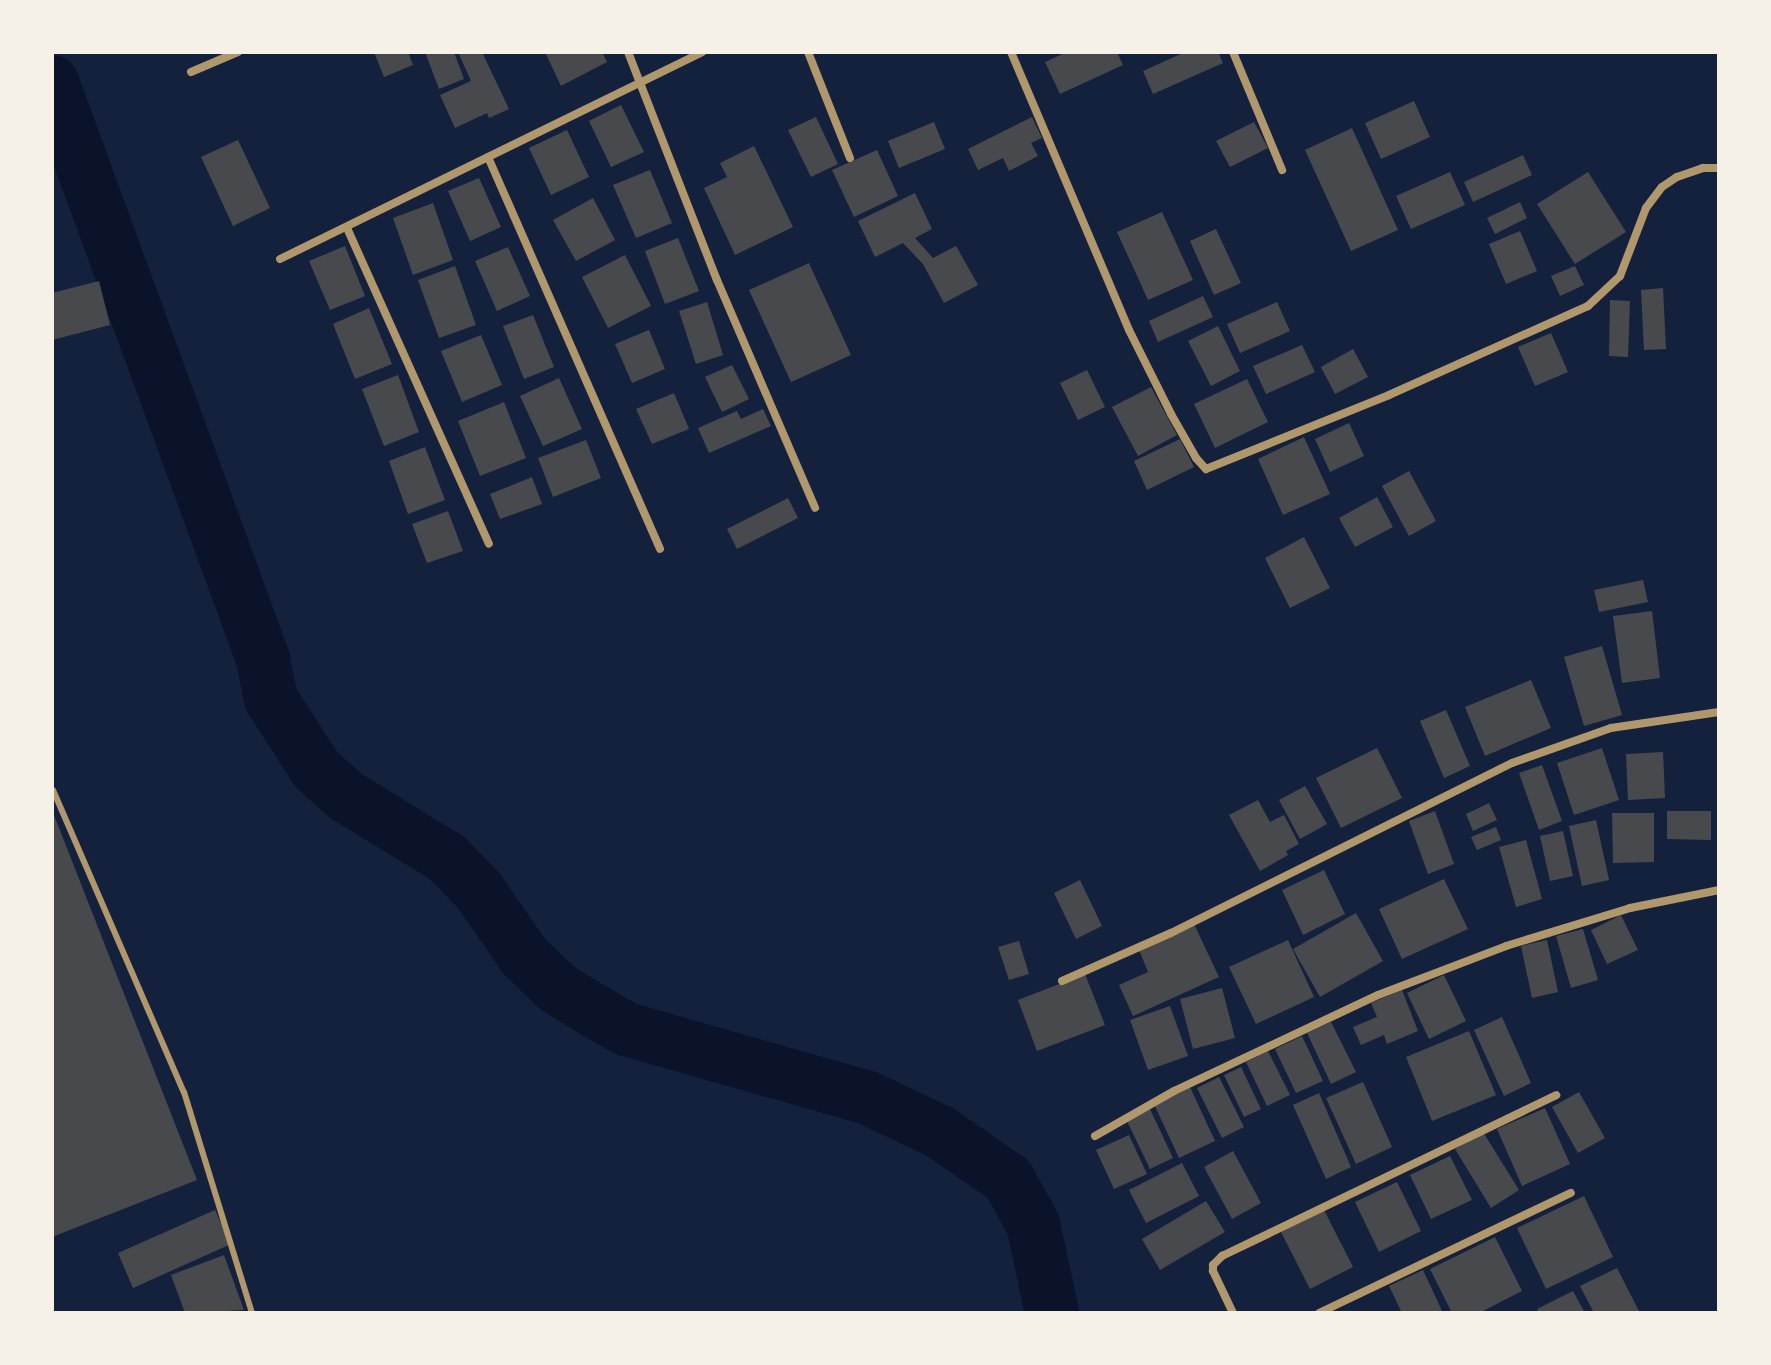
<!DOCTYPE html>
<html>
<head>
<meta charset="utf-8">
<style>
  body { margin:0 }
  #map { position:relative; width:1771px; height:1365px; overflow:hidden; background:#14213d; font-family:"Sofia Sans Condensed",sans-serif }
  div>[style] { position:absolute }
  .river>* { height:54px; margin:-27px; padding:0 27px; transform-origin:27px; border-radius:27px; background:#0b132b }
  .building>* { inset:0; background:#48494c }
  .service>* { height:6px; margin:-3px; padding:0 3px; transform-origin:3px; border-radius:3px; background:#b1986c }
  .minor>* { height:8px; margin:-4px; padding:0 4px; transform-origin:4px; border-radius:4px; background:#b1986c }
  span { translate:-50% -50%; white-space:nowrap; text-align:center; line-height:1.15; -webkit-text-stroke:7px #f6f1e7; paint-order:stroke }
  .frame { position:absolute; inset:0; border:54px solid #f6f1e7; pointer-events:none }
</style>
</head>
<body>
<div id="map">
  <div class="river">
    <i style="left:52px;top:82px;width:614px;rotate:69.91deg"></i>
    <i style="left:263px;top:659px;width:41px;rotate:78.7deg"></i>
    <i style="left:271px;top:699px;width:83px;rotate:57.3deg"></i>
    <i style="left:316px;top:769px;width:40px;rotate:42deg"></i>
    <i style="left:346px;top:796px;width:119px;rotate:31.5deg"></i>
    <i style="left:447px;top:858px;width:46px;rotate:45.9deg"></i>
    <i style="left:479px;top:891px;width:79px;rotate:55.3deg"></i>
    <i style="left:524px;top:956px;width:46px;rotate:44.1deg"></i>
    <i style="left:557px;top:988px;width:42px;rotate:31.4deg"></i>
    <i style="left:593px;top:1010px;width:38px;rotate:30deg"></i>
    <i style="left:626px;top:1029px;width:252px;rotate:15.9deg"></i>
    <i style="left:868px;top:1098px;width:80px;rotate:25.3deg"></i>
    <i style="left:940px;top:1132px;width:83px;rotate:34.7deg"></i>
    <i style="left:1008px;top:1179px;width:51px;rotate:60.9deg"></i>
    <i style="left:1033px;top:1224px;width:91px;rotate:77.9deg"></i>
  </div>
  <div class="building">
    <i style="clip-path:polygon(374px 52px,408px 52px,413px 65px,384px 77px)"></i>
    <i style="clip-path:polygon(425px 52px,454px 52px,464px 79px,439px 89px)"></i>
    <i style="clip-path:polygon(458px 52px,482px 52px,509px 109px,489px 118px,487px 113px,455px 128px,440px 95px,471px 81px)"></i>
    <i style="clip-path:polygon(545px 52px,602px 52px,607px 62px,561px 86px)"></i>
    <i style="clip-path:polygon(1067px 52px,1117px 52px,1123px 65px,1060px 94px,1045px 62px)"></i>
    <i style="clip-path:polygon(1185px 52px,1218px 52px,1223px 63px,1153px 94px,1143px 71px)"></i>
    <i style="clip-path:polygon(1414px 101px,1430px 137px,1381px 159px,1365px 123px)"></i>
    <i style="clip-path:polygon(621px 105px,644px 152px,611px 167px,589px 121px)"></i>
    <i style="clip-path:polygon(816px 117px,838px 164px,811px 177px,788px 130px)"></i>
    <i style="clip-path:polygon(1032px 117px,1042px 138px,1031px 143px,1038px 156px,1009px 171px,1003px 158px,978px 170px,968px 149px)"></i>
    <i style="clip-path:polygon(934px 122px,945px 149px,899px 168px,888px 141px)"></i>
    <i style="clip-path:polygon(1254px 122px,1268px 148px,1230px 167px,1216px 141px)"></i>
    <i style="clip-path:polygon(1352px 128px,1398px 230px,1351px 251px,1305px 150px)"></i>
    <i style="clip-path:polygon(567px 130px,589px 177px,551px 195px,529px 148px)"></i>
    <i style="clip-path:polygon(238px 140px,270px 208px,233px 226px,201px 157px)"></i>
    <i style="clip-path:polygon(754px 146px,793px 227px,735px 255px,704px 188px,727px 177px,720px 163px)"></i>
    <i style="clip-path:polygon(877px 150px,898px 196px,854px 217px,832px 170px)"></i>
    <i style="clip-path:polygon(1523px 155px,1532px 175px,1473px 202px,1464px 182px)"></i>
    <i style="clip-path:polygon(650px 170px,672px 223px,636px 238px,613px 185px)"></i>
    <i style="clip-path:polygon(1450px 172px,1465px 205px,1411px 229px,1396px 196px)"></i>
    <i style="clip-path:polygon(1588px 172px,1626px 232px,1575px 264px,1537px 204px)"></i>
    <i style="clip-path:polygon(479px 178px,501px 227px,470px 241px,448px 191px)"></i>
    <i style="clip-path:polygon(915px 193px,932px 229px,915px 238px,933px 258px,956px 246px,978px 285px,944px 303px,923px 264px,903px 243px,875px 257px,858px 221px)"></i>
    <i style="clip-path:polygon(593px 198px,615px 240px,576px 261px,553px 220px)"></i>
    <i style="clip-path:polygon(1520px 202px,1527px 218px,1495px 234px,1487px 218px)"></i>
    <i style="clip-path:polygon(433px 203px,453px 260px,413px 275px,393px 218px)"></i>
    <i style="clip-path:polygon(1162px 212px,1193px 280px,1148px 300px,1117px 232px)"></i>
    <i style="clip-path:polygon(1216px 229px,1241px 283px,1214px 295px,1190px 241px)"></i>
    <i style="clip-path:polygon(1520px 231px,1537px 271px,1506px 284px,1489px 244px)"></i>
    <i style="clip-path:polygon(678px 238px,699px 291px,665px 304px,645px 251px)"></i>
    <i style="clip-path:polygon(345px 246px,365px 296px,330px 310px,309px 261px)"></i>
    <i style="clip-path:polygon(508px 247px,530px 296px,497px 311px,475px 261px)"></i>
    <i style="clip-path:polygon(625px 255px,651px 306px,608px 328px,582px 277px)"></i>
    <i style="clip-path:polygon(809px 263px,851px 355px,791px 382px,749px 290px)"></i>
    <i style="clip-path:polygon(455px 266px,476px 325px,439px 338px,418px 280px)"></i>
    <i style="clip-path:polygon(1575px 266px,1584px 285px,1560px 296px,1551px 276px)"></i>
    <i style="clip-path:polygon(99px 281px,110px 325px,52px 340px,52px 293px)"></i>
    <i style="clip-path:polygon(1663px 288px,1666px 349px,1644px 350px,1641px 290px)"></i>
    <i style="clip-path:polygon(1203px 296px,1213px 317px,1158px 342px,1149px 321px)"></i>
    <i style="clip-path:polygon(1610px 300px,1630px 301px,1628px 357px,1609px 356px)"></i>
    <i style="clip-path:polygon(707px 302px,723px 355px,696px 364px,679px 311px)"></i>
    <i style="clip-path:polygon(1277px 302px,1290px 331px,1240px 353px,1227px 324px)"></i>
    <i style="clip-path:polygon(369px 308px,392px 364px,355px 379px,333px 324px)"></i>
    <i style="clip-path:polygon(533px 315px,554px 367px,524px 379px,503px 326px)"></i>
    <i style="clip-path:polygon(1218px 326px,1240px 371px,1211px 386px,1188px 341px)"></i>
    <i style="clip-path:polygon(649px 330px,665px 369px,632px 383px,615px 344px)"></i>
    <i style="clip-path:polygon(1551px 333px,1568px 372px,1535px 386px,1518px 347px)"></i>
    <i style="clip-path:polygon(481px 335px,502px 385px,462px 402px,441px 351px)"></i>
    <i style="clip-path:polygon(1302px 345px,1315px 372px,1266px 394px,1253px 366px)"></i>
    <i style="clip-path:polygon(1353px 349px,1368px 377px,1335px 394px,1321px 367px)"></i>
    <i style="clip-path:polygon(732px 365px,749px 399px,722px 412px,705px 377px)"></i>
    <i style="clip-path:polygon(1087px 370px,1105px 407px,1078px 420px,1060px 383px)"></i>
    <i style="clip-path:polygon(398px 375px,419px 432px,384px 446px,362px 389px)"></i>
    <i style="clip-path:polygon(559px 378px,582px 429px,543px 446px,520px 396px)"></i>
    <i style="clip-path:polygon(1247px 379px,1268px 422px,1215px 448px,1194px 404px)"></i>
    <i style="clip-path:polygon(1151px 387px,1177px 435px,1138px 456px,1112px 407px)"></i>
    <i style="clip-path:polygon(674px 393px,689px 429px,652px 444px,636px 409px)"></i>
    <i style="clip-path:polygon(504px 402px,526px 458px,480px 476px,458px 421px)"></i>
    <i style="clip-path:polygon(763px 409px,771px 426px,709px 453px,698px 428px,737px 411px,741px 419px)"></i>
    <i style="clip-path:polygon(1349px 423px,1364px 456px,1330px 472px,1315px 439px)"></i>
    <i style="clip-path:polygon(1304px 437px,1330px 494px,1283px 515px,1258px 459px)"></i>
    <i style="clip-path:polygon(1180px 439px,1194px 467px,1147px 490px,1134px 461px)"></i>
    <i style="clip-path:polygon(586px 440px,601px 478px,553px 497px,538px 458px)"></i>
    <i style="clip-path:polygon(425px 447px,445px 500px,408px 514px,389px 461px)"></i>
    <i style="clip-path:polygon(1409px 471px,1436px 521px,1409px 536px,1382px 486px)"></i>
    <i style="clip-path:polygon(532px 477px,542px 504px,500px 519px,490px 494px)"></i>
    <i style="clip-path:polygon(1377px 497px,1393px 527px,1355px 547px,1339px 518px)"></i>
    <i style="clip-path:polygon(788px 498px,798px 518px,737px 549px,727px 529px)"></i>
    <i style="clip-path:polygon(448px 511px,463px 551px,427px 563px,412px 524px)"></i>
    <i style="clip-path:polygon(1304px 537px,1330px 588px,1290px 608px,1265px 558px)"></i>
    <i style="clip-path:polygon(1643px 580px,1648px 602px,1599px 612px,1594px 590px)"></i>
    <i style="clip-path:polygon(1652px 611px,1660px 678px,1622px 683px,1613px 616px)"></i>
    <i style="clip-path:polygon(1602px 646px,1622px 715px,1584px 726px,1564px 657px)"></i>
    <i style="clip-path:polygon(1531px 680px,1551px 728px,1485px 756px,1465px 707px)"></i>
    <i style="clip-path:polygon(1446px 710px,1470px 766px,1444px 778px,1420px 721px)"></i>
    <i style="clip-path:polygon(1377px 748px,1402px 798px,1341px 828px,1316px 778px)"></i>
    <i style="clip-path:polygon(1602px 748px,1619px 800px,1574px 815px,1557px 763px)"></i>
    <i style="clip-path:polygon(1663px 752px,1665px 798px,1628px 800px,1626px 754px)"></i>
    <i style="clip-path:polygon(1542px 765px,1562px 821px,1539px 830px,1519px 773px)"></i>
    <i style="clip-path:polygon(1305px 786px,1327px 824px,1300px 839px,1279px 800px)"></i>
    <i style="clip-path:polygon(1258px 800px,1270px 822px,1284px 815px,1299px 844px,1286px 851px,1288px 855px,1260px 871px,1229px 815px)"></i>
    <i style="clip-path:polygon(1489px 803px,1497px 820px,1473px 831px,1466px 814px)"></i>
    <i style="clip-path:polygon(52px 810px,197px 1180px,52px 1237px)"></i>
    <i style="clip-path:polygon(1435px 811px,1454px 864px,1428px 874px,1409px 821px)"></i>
    <i style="clip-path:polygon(1667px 811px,1711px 811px,1711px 840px,1667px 839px)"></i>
    <i style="clip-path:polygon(1612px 813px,1654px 813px,1654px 862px,1613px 863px)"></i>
    <i style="clip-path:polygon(1596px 820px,1609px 880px,1582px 886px,1569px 826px)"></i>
    <i style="clip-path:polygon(1496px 827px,1501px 840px,1477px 850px,1471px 837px)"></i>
    <i style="clip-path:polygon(1563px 831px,1573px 876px,1550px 881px,1540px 836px)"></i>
    <i style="clip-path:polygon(1526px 840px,1542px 899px,1516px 907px,1499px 847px)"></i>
    <i style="clip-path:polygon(1324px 870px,1345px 914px,1303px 935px,1282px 890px)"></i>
    <i style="clip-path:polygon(1444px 879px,1468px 929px,1402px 959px,1379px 909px)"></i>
    <i style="clip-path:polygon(1080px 880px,1102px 926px,1076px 939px,1054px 893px)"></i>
    <i style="clip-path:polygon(1356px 913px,1383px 961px,1320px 997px,1293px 949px)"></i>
    <i style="clip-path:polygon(1621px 915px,1638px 950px,1607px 964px,1591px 930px)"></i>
    <i style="clip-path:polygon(1194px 924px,1219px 977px,1133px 1016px,1119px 985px,1148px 972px,1139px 950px)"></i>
    <i style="clip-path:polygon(1583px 929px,1598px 980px,1571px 988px,1556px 936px)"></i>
    <i style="clip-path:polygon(1288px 940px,1314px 997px,1256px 1024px,1229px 967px)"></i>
    <i style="clip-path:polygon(1547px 940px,1558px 992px,1532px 998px,1521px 946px)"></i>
    <i style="clip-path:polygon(1019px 941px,1029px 974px,1009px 980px,998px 947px)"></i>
    <i style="clip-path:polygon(1085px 974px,1105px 1025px,1037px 1051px,1018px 1000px)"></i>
    <i style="clip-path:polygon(1444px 975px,1466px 1021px,1429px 1039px,1407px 993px)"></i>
    <i style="clip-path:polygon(1222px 988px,1235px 1038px,1193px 1049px,1180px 999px)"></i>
    <i style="clip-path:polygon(1402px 990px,1418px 1031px,1387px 1044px,1384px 1035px,1361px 1045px,1353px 1027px,1377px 1017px,1371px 1003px)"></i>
    <i style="clip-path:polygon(1170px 1006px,1188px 1056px,1148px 1070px,1130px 1020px)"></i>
    <i style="clip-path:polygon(1502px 1017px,1531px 1083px,1504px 1096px,1474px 1030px)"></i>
    <i style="clip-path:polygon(1331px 1022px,1356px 1072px,1331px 1084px,1307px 1033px)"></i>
    <i style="clip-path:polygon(1469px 1031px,1496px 1095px,1432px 1121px,1406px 1057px)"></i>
    <i style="clip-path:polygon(1302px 1036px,1323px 1081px,1296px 1093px,1275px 1049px)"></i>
    <i style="clip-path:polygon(1268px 1051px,1290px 1095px,1267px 1106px,1246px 1062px)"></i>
    <i style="clip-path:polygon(1241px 1067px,1261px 1109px,1244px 1117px,1224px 1075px)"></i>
    <i style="clip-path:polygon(1219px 1077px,1244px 1127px,1222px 1138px,1197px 1088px)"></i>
    <i style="clip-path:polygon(1363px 1082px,1392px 1147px,1356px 1164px,1326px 1098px)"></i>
    <i style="clip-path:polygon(1190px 1087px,1215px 1141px,1179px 1158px,1154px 1104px)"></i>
    <i style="clip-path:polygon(1579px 1092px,1605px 1138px,1578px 1153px,1552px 1107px)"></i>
    <i style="clip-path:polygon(1319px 1093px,1351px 1167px,1326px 1179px,1293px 1105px)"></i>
    <i style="clip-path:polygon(1149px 1107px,1173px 1158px,1150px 1169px,1126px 1119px)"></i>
    <i style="clip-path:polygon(1545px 1108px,1570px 1164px,1522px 1186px,1497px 1129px)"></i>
    <i style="clip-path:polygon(1483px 1132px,1519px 1190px,1491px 1208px,1455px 1149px)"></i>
    <i style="clip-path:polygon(1129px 1135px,1147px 1174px,1114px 1189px,1096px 1150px)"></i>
    <i style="clip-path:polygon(1233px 1151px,1261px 1203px,1232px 1219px,1204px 1167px)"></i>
    <i style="clip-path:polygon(1450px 1156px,1472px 1200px,1431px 1219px,1410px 1175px)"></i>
    <i style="clip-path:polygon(1182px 1163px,1199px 1196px,1146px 1223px,1129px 1190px)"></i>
    <i style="clip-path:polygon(1397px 1182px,1421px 1231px,1379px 1252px,1355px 1202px)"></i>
    <i style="clip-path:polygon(1584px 1196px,1613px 1257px,1546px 1289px,1517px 1228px)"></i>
    <i style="clip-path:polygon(1206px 1201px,1225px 1232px,1160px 1270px,1142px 1239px)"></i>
    <i style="clip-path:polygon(215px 1210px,231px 1244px,133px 1288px,118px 1253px)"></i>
    <i style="clip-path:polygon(1324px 1210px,1353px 1267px,1310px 1289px,1281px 1232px)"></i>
    <i style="clip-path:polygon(1495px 1237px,1522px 1291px,1479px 1313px,1452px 1313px,1430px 1269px)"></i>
    <i style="clip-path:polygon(224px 1255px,244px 1310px,185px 1313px,171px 1275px)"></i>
    <i style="clip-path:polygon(1617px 1268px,1640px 1313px,1594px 1313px,1580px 1286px)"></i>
    <i style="clip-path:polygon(1423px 1270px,1443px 1313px,1402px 1313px,1389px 1286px)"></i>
    <i style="clip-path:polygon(1573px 1291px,1585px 1313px,1539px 1313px,1537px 1309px)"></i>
  </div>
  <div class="service">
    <i style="left:53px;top:790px;width:329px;rotate:66.6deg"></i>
    <i style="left:184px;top:1092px;width:231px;rotate:72.9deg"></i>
  </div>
  <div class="minor">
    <i style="left:628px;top:52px;width:245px;rotate:68.7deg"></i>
    <i style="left:717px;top:280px;width:248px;rotate:66.7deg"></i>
    <i style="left:808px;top:52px;width:114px;rotate:68.4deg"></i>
    <i style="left:1011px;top:52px;width:302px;rotate:67deg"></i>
    <i style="left:1129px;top:330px;width:94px;rotate:63.4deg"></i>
    <i style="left:1171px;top:414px;width:51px;rotate:60.4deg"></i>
    <i style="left:1196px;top:458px;width:15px;rotate:48deg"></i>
    <i style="left:1206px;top:469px;width:197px;rotate:-22deg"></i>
    <i style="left:1389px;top:395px;width:218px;rotate:-24.1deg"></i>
    <i style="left:1588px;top:306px;width:44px;rotate:-43.2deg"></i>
    <i style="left:1620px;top:276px;width:73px;rotate:-69.1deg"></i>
    <i style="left:1646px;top:208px;width:26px;rotate:-53deg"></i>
    <i style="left:1662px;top:187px;width:18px;rotate:-34deg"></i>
    <i style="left:1677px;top:177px;width:28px;rotate:-19deg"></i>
    <i style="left:1703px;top:168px;width:16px"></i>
    <i style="left:1233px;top:52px;width:128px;rotate:67.4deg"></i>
    <i style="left:191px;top:72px;width:51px;rotate:-23.1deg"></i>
    <i style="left:488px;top:157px;width:428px;rotate:66.3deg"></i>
    <i style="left:347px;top:228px;width:346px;rotate:65.8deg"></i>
    <i style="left:280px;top:259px;width:470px;rotate:-26.1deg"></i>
    <i style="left:1062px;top:981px;width:119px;rotate:-23.8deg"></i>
    <i style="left:1171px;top:933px;width:381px;rotate:-26.5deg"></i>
    <i style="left:1512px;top:763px;width:105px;rotate:-19.5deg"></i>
    <i style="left:1611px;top:728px;width:109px;rotate:-8.4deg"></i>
    <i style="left:1095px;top:1136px;width:91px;rotate:-29.7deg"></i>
    <i style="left:1174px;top:1091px;width:225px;rotate:-25.2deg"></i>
    <i style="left:1378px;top:995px;width:137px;rotate:-20.9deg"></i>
    <i style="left:1506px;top:946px;width:130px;rotate:-17deg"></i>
    <i style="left:1630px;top:908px;width:91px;rotate:-11.4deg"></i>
    <i style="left:1233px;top:1313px;width:47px;rotate:-115.5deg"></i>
    <i style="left:1213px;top:1271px;width:6px;rotate:-90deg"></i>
    <i style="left:1213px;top:1265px;width:13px;rotate:-45deg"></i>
    <i style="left:1222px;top:1256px;width:371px;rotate:-25.7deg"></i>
    <i style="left:1319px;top:1313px;width:279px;rotate:-25.5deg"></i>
  </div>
  <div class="frame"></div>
</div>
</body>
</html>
